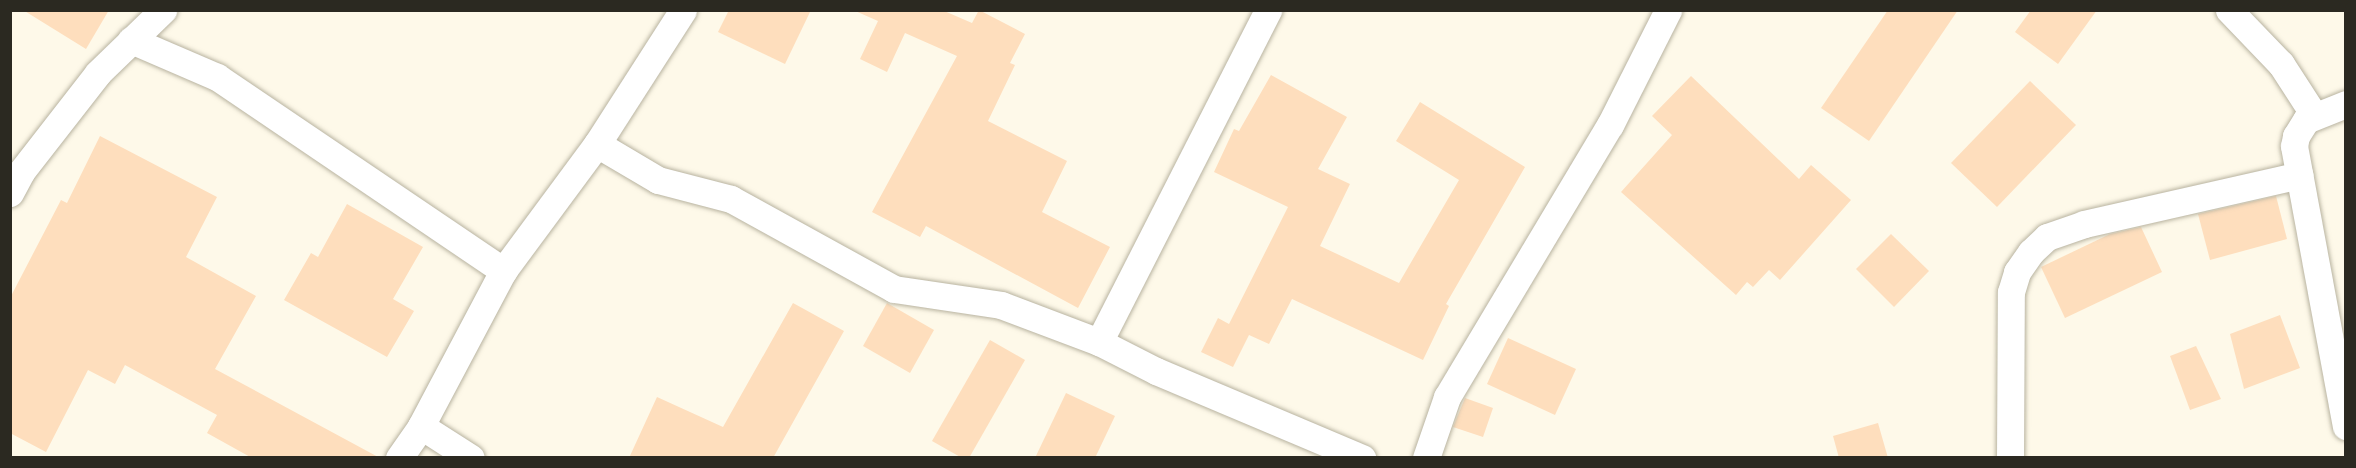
<!DOCTYPE html>
<html>
<head>
<meta charset="utf-8">
<style>
  body { margin:0 }
  #map { position:relative; width:2356px; height:468px; overflow:hidden; background:#fef9e9; font-family:"Fira Sans Condensed",sans-serif }
  div>[style] { position:absolute }
  .building>* { inset:0; background:#fedebd }
  .roads { filter:drop-shadow(0 0 2px #b8b3a0) drop-shadow(0 0 2px #b8b3a0) }
  .minor>* { height:27px; margin:-13.5px; padding:0 13.5px; transform-origin:13.5px; border-radius:13.5px; background:#fff }
  span { translate:-50% -50%; white-space:nowrap; text-align:center; line-height:1.15; -webkit-text-stroke:5px #fff; paint-order:stroke }
  .frame { position:absolute; inset:0; border:12px solid #2b2921; pointer-events:none }
</style>
</head>
<body>
<div id="map">
  <div class="building">
    <i style="clip-path:polygon(23px 10px,109px 10px,86px 49px)"></i>
    <i style="clip-path:polygon(729px 10px,811px 10px,785px 64px,718px 32px)"></i>
    <i style="clip-path:polygon(853px 10px,942px 10px,972px 23px,979px 10px,1025px 34px,1010px 63px,1015px 65px,988px 121px,1067px 161px,1042px 212px,1110px 247px,1078px 308px,926px 226px,920px 237px,872px 212px,957px 56px,905px 33px,887px 72px,860px 59px,878px 21px)"></i>
    <i style="clip-path:polygon(1888px 10px,1958px 10px,1869px 141px,1821px 108px)"></i>
    <i style="clip-path:polygon(2031px 10px,2097px 10px,2058px 64px,2015px 32px)"></i>
    <i style="clip-path:polygon(1271px 75px,1347px 117px,1318px 169px,1350px 184px,1320px 246px,1399px 283px,1459px 180px,1396px 141px,1420px 102px,1525px 167px,1446px 304px,1449px 306px,1423px 360px,1292px 299px,1269px 344px,1249px 335px,1233px 367px,1201px 352px,1218px 318px,1229px 324px,1288px 207px,1214px 172px,1234px 129px,1239px 131px)"></i>
    <i style="clip-path:polygon(1691px 76px,1799px 179px,1811px 165px,1851px 200px,1780px 280px,1769px 270px,1753px 287px,1747px 282px,1736px 295px,1621px 192px,1672px 135px,1652px 116px)"></i>
    <i style="clip-path:polygon(2030px 81px,2076px 125px,1997px 207px,1951px 163px)"></i>
    <i style="clip-path:polygon(100px 136px,217px 197px,186px 257px,256px 296px,215px 369px,380px 458px,252px 458px,207px 433px,217px 415px,125px 365px,115px 384px,88px 370px,46px 452px,10px 433px,10px 298px,61px 200px,67px 203px)"></i>
    <i style="clip-path:polygon(2276px 196px,2287px 239px,2210px 260px,2198px 214px)"></i>
    <i style="clip-path:polygon(347px 204px,423px 247px,393px 299px,414px 311px,387px 357px,284px 300px,311px 253px,318px 257px)"></i>
    <i style="clip-path:polygon(2141px 227px,2162px 272px,2065px 318px,2041px 267px,2110px 234px)"></i>
    <i style="clip-path:polygon(1891px 234px,1929px 271px,1894px 307px,1856px 269px)"></i>
    <i style="clip-path:polygon(793px 303px,844px 331px,773px 458px,629px 458px,657px 397px,723px 427px)"></i>
    <i style="clip-path:polygon(887px 303px,934px 330px,910px 373px,863px 346px)"></i>
    <i style="clip-path:polygon(2280px 315px,2300px 368px,2244px 389px,2230px 334px)"></i>
    <i style="clip-path:polygon(1508px 338px,1576px 369px,1555px 415px,1487px 384px)"></i>
    <i style="clip-path:polygon(990px 340px,1025px 360px,969px 458px,962px 458px,932px 441px)"></i>
    <i style="clip-path:polygon(2196px 346px,2221px 399px,2190px 410px,2170px 356px)"></i>
    <i style="clip-path:polygon(1066px 393px,1115px 416px,1095px 458px,1035px 458px)"></i>
    <i style="clip-path:polygon(1465px 398px,1493px 408px,1483px 437px,1453px 427px)"></i>
    <i style="clip-path:polygon(1878px 423px,1888px 458px,1839px 458px,1833px 436px)"></i>
  </div>
  <div class="roads">
    <div class="minor">
      <i style="left:2229px;top:10px;width:75px;rotate:46.1deg"></i>
      <i style="left:2281px;top:64px;width:61px;rotate:57.1deg"></i>
      <i style="left:131px;top:40px;width:94px;rotate:23.3deg"></i>
      <i style="left:217px;top:77px;width:346px;rotate:34.1deg"></i>
      <i style="left:2346px;top:104px;width:43px;rotate:158.2deg"></i>
      <i style="left:2306px;top:120px;width:19px;rotate:122deg"></i>
      <i style="left:2296px;top:136px;width:10px;rotate:101deg"></i>
      <i style="left:2294px;top:146px;width:285px;rotate:79.5deg"></i>
      <i style="left:597px;top:144px;width:71px;rotate:30.5deg"></i>
      <i style="left:658px;top:180px;width:75px;rotate:14.6deg"></i>
      <i style="left:731px;top:199px;width:186px;rotate:28.9deg"></i>
      <i style="left:894px;top:289px;width:108px;rotate:8.5deg"></i>
      <i style="left:1001px;top:305px;width:105px;rotate:20.7deg"></i>
      <i style="left:1099px;top:342px;width:64px;rotate:27deg"></i>
      <i style="left:1156px;top:371px;width:224px;rotate:22.9deg"></i>
      <i style="left:10px;top:193px;width:24px;rotate:-62deg"></i>
      <i style="left:21px;top:172px;width:125px;rotate:-52.1deg"></i>
      <i style="left:98px;top:73px;width:91px;rotate:-44.1deg"></i>
      <i style="left:1099px;top:342px;width:373px;rotate:-63deg"></i>
      <i style="left:421px;top:426px;width:59px;rotate:32.6deg"></i>
      <i style="left:399px;top:458px;width:39px;rotate:-55deg"></i>
      <i style="left:421px;top:426px;width:175px;rotate:-62.1deg"></i>
      <i style="left:503px;top:271px;width:158px;rotate:-53.5deg"></i>
      <i style="left:597px;top:144px;width:159px;rotate:-57.3deg"></i>
      <i style="left:1426px;top:458px;width:65px;rotate:-71deg"></i>
      <i style="left:1447px;top:397px;width:317px;rotate:-59.1deg"></i>
      <i style="left:1610px;top:125px;width:129px;rotate:-63.2deg"></i>
      <i style="left:2010px;top:458px;width:166px;rotate:-89.7deg"></i>
      <i style="left:2011px;top:292px;width:21px;rotate:-73deg"></i>
      <i style="left:2017px;top:272px;width:24px;rotate:-55deg"></i>
      <i style="left:2031px;top:252px;width:22px;rotate:-43deg"></i>
      <i style="left:2047px;top:237px;width:39px;rotate:-19deg"></i>
      <i style="left:2084px;top:224px;width:221px;rotate:-12.8deg"></i>
    </div>
  </div>
  <div class="frame"></div>
</div>
</body>
</html>
